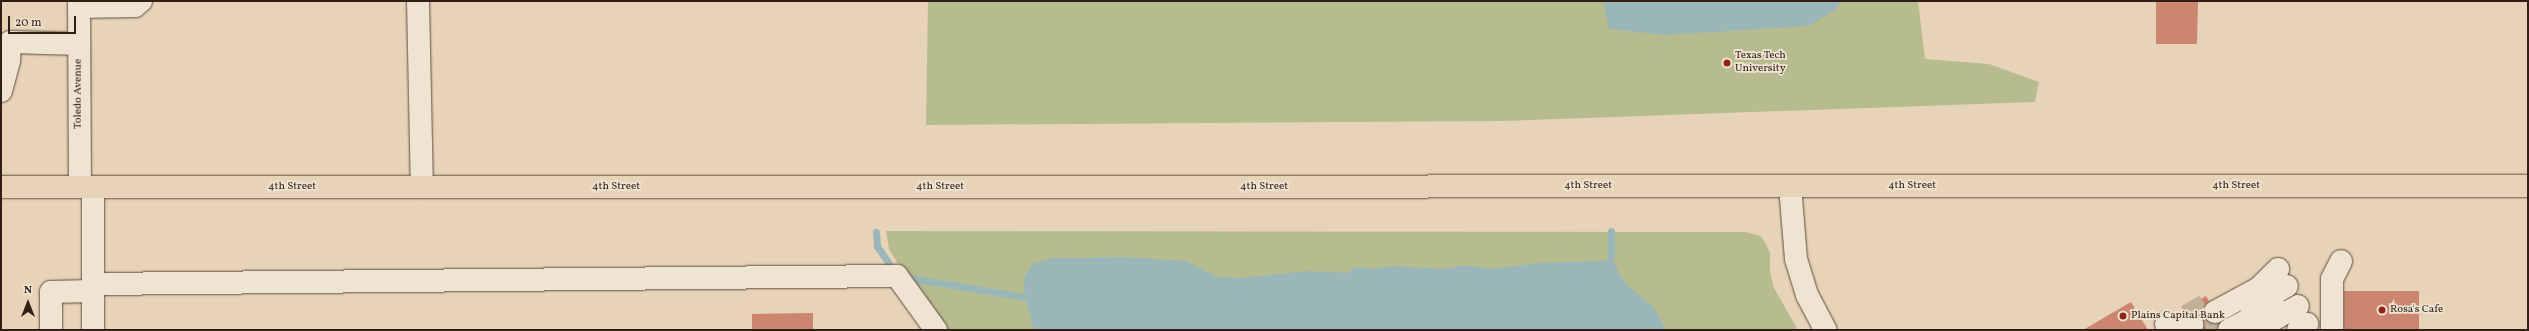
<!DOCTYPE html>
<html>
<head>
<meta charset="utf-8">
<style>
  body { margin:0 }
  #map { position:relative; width:2529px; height:331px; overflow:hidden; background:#e7d4b8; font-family:Vollkorn,serif }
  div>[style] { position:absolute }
  .green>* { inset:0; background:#b6bc8e }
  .water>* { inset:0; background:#9ab6b8 }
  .stream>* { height:7px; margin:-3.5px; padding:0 3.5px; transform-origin:3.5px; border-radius:3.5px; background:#9ab6b8 }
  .building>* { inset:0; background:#cc856f }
  .minor-tunnel>* { height:22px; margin-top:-11px; transform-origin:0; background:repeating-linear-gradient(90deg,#c3b098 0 22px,transparent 0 33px) }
  .roads { filter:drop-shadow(0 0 1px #5e4c3e) drop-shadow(0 0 1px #5e4c3e) }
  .minor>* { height:22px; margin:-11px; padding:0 11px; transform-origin:11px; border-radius:11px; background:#efe3d1 }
  .major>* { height:22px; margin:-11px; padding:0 11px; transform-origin:11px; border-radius:11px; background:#e7d4b8 }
  .dots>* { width:11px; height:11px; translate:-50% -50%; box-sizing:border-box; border:2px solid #efe3d1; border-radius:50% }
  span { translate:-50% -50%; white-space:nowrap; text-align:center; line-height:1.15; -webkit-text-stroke:3.5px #efe3d1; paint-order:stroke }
  .poi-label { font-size:11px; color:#311e16 }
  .left { translate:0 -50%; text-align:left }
  .street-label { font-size:11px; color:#311e16 }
  .frame { position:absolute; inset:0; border:2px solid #311e16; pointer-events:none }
  .north { position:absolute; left:8px; top:283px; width:40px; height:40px; -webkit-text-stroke:3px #efe3d1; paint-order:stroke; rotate:0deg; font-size:11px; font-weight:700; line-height:16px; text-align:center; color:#311e16 }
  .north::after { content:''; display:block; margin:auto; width:14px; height:18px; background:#311e16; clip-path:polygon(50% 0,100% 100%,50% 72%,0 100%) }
  .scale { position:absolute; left:8px; top:16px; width:68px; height:18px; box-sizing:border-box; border:2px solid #311e16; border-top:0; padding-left:5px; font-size:12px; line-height:14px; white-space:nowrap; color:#311e16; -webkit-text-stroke:3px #efe3d1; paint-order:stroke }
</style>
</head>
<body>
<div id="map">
  <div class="green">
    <i style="clip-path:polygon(928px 1px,1918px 1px,1925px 59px,1989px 64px,2039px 82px,2035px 102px,1503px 121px,926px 125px)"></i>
    <i style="clip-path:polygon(886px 231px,1746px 232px,1760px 236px,1765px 242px,1770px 253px,1770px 272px,1774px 288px,1798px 330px,942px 330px,926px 309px,889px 249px)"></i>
  </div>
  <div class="water">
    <i style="clip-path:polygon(1603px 1px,1841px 1px,1836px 9px,1809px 26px,1665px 35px,1609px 29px)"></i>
    <i style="clip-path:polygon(1125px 257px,1186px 261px,1217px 277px,1241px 278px,1308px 271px,1348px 273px,1354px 267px,1372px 269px,1393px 266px,1444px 269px,1464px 265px,1492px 269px,1539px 263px,1603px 261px,1611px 257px,1624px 282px,1654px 308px,1666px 330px,1034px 330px,1025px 297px,1024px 278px,1032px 264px,1054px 258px)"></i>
  </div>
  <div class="stream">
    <i style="left:1611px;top:231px;width:26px;rotate:90deg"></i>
    <i style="left:876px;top:232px;width:14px;rotate:86deg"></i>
    <i style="left:877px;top:246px;width:32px;rotate:56deg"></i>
    <i style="left:903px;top:277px;width:124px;rotate:9.3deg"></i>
  </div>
  <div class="building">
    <i style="clip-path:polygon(2156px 1px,2198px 1px,2197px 44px,2156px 44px)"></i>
    <i style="clip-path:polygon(2344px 291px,2419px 291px,2419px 329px,2344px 330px)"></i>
    <i style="clip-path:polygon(2206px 296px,2209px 301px,2204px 306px,2204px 318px,2209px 323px,2218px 324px,2217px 330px,2203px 330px,2204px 322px,2201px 316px,2195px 313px,2185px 314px,2183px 310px)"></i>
    <i style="clip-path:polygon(2131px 302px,2148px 330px,2083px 330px)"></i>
    <i style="clip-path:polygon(813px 313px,813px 330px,752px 330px,752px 314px)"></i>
  </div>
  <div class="minor-tunnel">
    <i style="left:2186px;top:316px;width:28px;rotate:-30deg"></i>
    <i style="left:2206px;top:330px;width:17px;rotate:-28deg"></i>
  </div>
  <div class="roads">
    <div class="minor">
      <i style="left:79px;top:1px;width:186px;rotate:89.7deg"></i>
      <i style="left:418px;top:1px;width:186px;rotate:88.8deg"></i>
      <i style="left:79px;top:7px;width:56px;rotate:-1deg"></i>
      <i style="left:135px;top:6px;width:8px;rotate:-40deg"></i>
      <i style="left:1px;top:91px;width:31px;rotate:-75deg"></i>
      <i style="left:9px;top:61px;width:19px;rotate:-87deg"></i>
      <i style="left:10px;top:42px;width:69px;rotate:1.7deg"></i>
      <i style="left:1790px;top:186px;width:73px;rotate:85.3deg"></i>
      <i style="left:1796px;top:259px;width:38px;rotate:73deg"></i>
      <i style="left:1807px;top:295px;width:40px;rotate:62deg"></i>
      <i style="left:93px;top:284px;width:804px;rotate:-0.57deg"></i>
      <i style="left:897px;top:276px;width:67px;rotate:54.2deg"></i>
      <i style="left:2251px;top:306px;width:41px;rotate:-29.1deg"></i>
      <i style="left:2215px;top:312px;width:50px;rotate:-28.6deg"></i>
      <i style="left:2259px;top:288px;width:27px;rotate:-45deg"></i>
      <i style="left:2166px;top:324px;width:13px;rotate:23deg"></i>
      <i style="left:2178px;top:329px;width:15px;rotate:-16deg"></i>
      <i style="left:2262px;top:326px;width:41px;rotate:-29.1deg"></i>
      <i style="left:51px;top:330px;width:38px;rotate:-90deg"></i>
      <i style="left:51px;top:292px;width:42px;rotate:-1.4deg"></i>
      <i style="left:93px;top:330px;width:143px;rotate:-90deg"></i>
      <i style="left:2229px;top:330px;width:51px;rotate:-28.1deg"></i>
      <i style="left:2298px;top:330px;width:11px;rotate:-34deg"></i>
      <i style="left:2332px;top:330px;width:51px;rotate:-90deg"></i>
      <i style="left:2332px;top:279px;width:20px;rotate:-63deg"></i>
    </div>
    <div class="major">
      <i style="left:1px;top:187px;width:2527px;rotate:-0.02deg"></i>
    </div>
  </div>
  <div class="dots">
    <i style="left:1727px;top:63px;background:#8f2418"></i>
    <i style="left:2382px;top:310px;background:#8f2418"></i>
    <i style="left:2123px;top:316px;background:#8f2418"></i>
  </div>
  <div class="poi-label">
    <span class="left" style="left:1735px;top:63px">Texas Tech<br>University</span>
    <span class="left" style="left:2390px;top:310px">Rosa's Cafe</span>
    <span class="left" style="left:2131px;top:316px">Plains Capital Bank</span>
  </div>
  <div class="street-label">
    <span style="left:79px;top:94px;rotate:-90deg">Toledo Avenue</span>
    <span style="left:1588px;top:186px">4th Street</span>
    <span style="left:1912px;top:186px">4th Street</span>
    <span style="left:2236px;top:186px">4th Street</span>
    <span style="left:292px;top:187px">4th Street</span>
    <span style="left:616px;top:187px">4th Street</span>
    <span style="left:940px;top:187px">4th Street</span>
    <span style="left:1264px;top:187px">4th Street</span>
  </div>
  <div class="frame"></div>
  <div class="north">N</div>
  <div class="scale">20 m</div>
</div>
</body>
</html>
